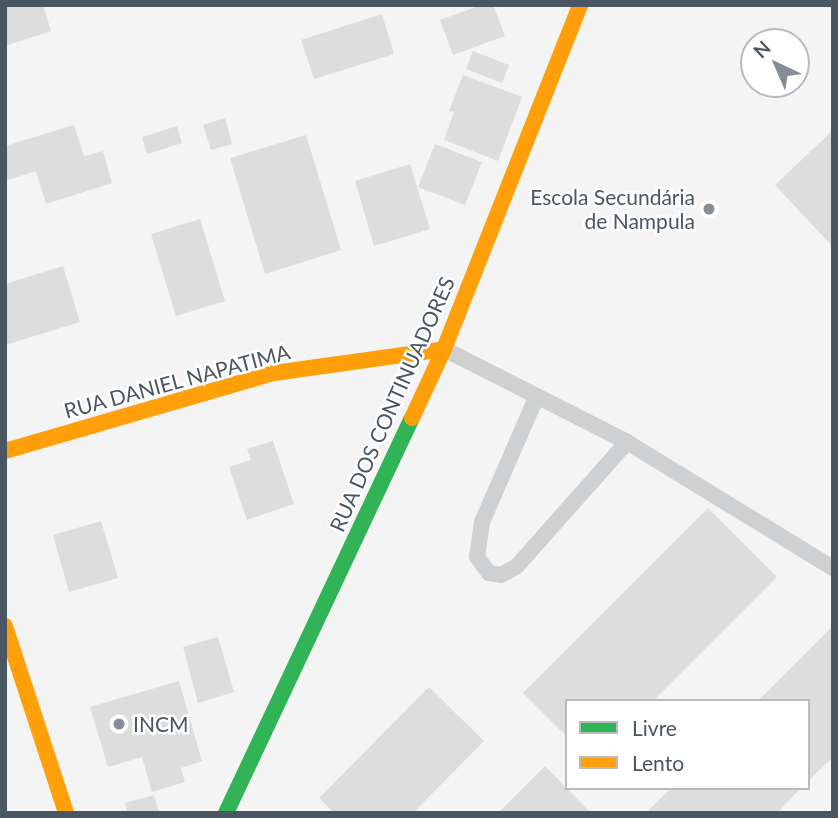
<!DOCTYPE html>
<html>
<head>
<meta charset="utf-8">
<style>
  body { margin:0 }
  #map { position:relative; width:838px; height:818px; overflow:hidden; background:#f4f4f4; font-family:Lato,sans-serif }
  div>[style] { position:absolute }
  .building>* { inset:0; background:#ddddde }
  .lane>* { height:16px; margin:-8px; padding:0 8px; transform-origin:8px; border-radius:8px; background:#ced0d2 }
  .fast>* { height:16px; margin:-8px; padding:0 8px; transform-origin:8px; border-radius:8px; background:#30b455 }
  .slow>* { height:16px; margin:-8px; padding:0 8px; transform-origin:8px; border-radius:8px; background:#ff9f0a }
  .dots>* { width:19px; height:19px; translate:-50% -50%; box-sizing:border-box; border:4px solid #fff; border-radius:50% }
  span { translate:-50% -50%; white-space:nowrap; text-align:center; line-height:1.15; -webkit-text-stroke:5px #fff; paint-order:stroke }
  .poi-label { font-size:21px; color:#4a5661 }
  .right { translate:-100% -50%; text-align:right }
  .left { translate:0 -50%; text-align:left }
  .street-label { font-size:21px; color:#4a5661 }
  .frame { position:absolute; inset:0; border:7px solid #4a5661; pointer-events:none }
  .legend { position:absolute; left:565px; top:699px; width:245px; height:91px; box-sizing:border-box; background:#fff; border:2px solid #b7bbc0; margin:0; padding:9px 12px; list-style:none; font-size:21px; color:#4a5661 }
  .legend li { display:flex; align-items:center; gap:14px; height:35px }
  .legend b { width:35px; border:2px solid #b7bbc0 }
  .north { position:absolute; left:740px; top:28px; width:70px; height:70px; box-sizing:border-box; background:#fff; border:2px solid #b7bbc0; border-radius:50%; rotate:316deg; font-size:19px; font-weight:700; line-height:28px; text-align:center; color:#4a5661 }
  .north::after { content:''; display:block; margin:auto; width:24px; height:32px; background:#868d94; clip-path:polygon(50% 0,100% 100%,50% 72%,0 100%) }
</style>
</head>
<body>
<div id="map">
  <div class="building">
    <i style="clip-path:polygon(5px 5px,43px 5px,51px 31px,5px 46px)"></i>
    <i style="clip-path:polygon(481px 5px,493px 5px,505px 36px,453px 55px,440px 20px)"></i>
    <i style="clip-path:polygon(382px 14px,394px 54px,314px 79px,301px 40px)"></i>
    <i style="clip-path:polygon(473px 51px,509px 65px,502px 83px,466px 69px)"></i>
    <i style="clip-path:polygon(463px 75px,522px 97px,498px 161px,444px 140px,454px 112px,449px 111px)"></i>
    <i style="clip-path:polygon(225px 118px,232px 144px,211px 150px,203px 125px)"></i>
    <i style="clip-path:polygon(74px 125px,84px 156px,103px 151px,112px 183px,46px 204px,36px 171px,5px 181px,5px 146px)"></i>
    <i style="clip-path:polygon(177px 126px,182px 143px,147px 154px,142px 137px)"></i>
    <i style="clip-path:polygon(833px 130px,833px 247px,775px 185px)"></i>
    <i style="clip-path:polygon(306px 135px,341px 250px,265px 274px,230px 158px)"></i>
    <i style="clip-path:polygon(435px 144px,482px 162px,465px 205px,418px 187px)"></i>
    <i style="clip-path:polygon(410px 164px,430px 229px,374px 246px,355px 181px)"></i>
    <i style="clip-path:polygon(200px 219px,225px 301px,176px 316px,151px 234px)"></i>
    <i style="clip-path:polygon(63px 266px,80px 322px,5px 345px,5px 284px)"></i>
    <i style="clip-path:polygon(273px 441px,294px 504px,247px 520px,229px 467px,251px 460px,247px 449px)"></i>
    <i style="clip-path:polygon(708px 508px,777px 577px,653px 701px,567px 701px,567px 737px,523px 693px)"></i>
    <i style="clip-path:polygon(101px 521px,118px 578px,69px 592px,53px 535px)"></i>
    <i style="clip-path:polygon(833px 626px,833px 757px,808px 781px,808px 701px,758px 701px)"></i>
    <i style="clip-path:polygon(218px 637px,234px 692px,198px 703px,183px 647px)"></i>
    <i style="clip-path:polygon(179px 681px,202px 761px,181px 768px,185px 782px,152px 792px,142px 757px,108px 767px,90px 707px)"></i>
    <i style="clip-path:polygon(429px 687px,484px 741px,413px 813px,334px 813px,319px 798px)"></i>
    <i style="clip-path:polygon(545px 766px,591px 813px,498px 813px)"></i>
    <i style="clip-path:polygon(671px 788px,801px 788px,777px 813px,652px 813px,649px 810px)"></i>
    <i style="clip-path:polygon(154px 795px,159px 813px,127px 813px,125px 803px)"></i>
  </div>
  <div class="lane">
    <i style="left:444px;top:349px;width:205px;rotate:26.9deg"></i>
    <i style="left:627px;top:442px;width:241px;rotate:31.5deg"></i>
    <i style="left:536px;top:398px;width:135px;rotate:113.5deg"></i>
    <i style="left:482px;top:522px;width:35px;rotate:98deg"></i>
    <i style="left:477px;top:557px;width:20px;rotate:53deg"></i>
    <i style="left:489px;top:573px;width:12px;rotate:9deg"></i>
    <i style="left:501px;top:575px;width:18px;rotate:-29deg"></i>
    <i style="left:517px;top:566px;width:166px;rotate:-48.4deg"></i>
  </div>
  <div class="fast">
    <i style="left:226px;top:813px;width:437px;rotate:-64.8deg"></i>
  </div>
  <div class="slow">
    <i style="left:412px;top:418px;width:76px;rotate:-65.1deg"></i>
    <i style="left:444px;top:349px;width:370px;rotate:-68.4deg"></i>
    <i style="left:5px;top:451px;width:280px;rotate:-16.2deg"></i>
    <i style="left:274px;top:373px;width:172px;rotate:-8deg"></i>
    <i style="left:5px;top:626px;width:197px;rotate:71.9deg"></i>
  </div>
  <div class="dots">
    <i style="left:709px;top:209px;background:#868d94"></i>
    <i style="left:119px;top:724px;background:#868d94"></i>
  </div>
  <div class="poi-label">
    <span class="right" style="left:695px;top:209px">Escola Secundária<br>de Nampula</span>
    <span class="left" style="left:133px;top:724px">INCM</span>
  </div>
  <div class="street-label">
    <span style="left:177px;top:381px;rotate:-15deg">RUA DANIEL NAPATIMA</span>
    <span style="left:392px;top:404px;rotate:-66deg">RUA DOS CONTINUADORES</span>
  </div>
  <div class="frame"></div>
  <ul class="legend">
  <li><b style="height:9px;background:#30b455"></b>Livre</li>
  <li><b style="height:9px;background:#ff9f0a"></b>Lento</li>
  </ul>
  <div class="north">N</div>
</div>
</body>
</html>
